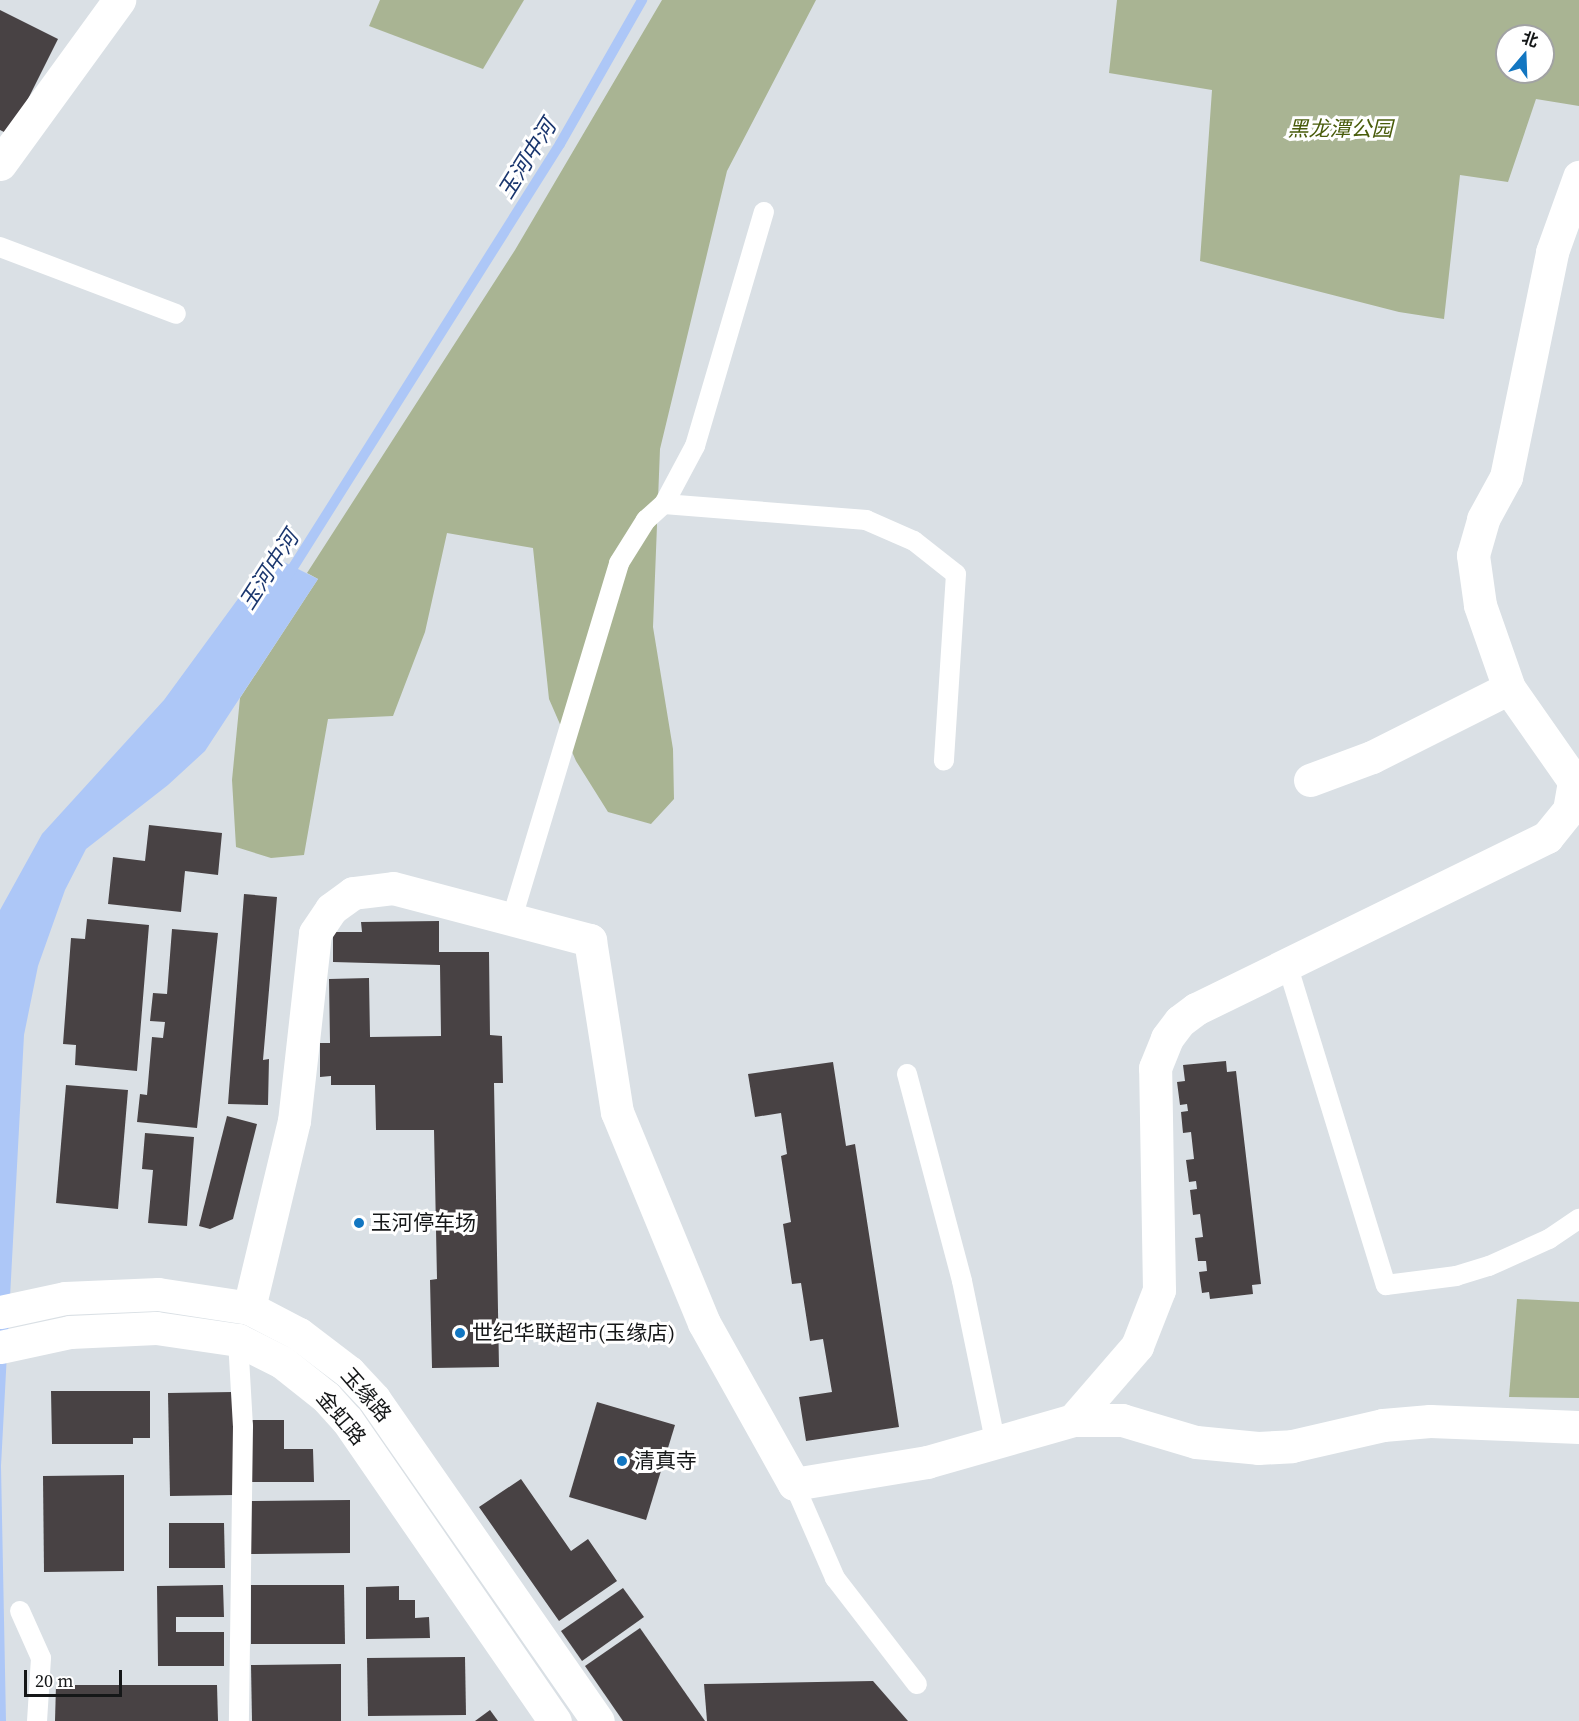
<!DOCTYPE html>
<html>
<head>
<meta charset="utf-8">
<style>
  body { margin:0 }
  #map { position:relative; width:1579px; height:1721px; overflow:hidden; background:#dae0e5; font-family:"Source Serif 4","Noto Sans SC",serif }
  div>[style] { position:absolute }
  .green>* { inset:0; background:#a9b493 }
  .water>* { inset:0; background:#adc7f7 }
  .stream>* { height:10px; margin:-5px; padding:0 5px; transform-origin:5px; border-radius:5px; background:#adc7f7 }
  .building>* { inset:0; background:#484244 }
  .service>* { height:20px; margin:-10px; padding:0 10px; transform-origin:10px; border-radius:10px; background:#fff }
  .minor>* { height:33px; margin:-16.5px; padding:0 16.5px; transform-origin:16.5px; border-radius:16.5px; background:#fff }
  .primary>* { height:33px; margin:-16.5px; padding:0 16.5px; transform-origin:16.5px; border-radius:16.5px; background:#fff }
  .dots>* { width:16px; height:16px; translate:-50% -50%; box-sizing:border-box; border:3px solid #fff; border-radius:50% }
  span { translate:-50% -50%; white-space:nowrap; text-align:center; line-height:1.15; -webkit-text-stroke:6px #fff; paint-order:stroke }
  .park-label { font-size:21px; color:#495c0b; font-style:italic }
  .poi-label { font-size:21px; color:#151718 }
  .left { translate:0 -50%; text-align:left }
  .street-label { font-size:21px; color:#151718 }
  .water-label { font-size:22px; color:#1a366e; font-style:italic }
  .north { position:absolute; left:1495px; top:24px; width:60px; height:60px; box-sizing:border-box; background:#fff; border:2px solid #a1a2a3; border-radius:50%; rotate:19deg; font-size:16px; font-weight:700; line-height:24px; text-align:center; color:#151718 }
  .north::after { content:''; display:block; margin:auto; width:21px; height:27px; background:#1276c1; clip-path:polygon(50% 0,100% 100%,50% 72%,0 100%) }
  .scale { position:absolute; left:24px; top:1670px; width:98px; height:27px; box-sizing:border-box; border:3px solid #151718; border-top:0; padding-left:8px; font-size:18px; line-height:21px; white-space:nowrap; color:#151718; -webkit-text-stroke:4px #fff; paint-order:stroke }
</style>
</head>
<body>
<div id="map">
  <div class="green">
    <i style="clip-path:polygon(380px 0,524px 0,483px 69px,369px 26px)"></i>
    <i style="clip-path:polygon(662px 0,816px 0,727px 171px,660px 449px,653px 627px,673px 749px,674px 799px,651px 824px,608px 812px,576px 761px,549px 699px,533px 548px,447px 533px,425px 632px,393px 716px,328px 719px,304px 855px,271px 858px,236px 847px,232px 780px,240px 698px,318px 579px,307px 573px,515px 250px)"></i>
    <i style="clip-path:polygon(evenodd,1117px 0,1579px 0,1579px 106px,1536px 99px,1508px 182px,1460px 175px,1444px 319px,1399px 312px,1200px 261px,1212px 90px,1109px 73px,1117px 0,1507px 36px,1543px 36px,1543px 72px,1507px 72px,1507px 36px)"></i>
    <i style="clip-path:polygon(1517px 1299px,1579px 1302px,1579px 1398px,1509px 1397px)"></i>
  </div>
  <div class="water">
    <i style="clip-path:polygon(270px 555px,318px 579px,205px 751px,168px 785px,86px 849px,65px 890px,38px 966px,24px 1035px,1px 1466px,6px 1721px,0 1721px,0 910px,42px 834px,164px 700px)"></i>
  </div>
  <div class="stream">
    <i style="left:287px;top:577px;width:512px;rotate:-57.77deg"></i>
    <i style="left:560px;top:144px;width:166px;rotate:-60.3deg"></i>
  </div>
  <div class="building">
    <i style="clip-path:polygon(0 10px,58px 39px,10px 135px,0 130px)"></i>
    <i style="clip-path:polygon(149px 825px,222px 833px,218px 875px,185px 871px,181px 912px,108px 904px,113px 857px,145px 861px)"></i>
    <i style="clip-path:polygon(244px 894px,277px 897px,263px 1060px,269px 1059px,268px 1105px,228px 1104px)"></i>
    <i style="clip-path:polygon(87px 919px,149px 925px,137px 1071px,75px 1065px,76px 1045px,63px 1044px,71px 938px,85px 939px)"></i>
    <i style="clip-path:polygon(439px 921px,439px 952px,489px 952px,490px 1035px,502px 1036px,503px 1083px,494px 1083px,499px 1367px,432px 1368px,430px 1280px,437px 1279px,434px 1130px,376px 1130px,375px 1085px,331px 1085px,331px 1076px,320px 1077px,320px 1043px,330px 1043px,329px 979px,369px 978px,370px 1037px,441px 1036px,440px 965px,333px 962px,333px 932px,362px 932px,361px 922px)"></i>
    <i style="clip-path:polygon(172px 929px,218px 933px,197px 1128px,137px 1122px,140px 1094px,147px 1095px,152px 1037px,163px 1038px,165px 1022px,150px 1021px,153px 993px,167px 994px)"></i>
    <i style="clip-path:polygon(1226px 1061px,1227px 1072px,1236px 1071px,1261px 1284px,1252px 1285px,1253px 1294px,1210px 1299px,1209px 1292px,1202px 1293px,1199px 1272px,1207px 1271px,1206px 1261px,1198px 1261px,1195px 1238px,1203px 1237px,1200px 1214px,1193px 1215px,1190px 1190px,1197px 1189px,1196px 1181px,1189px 1182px,1186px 1160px,1194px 1159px,1191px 1132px,1183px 1133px,1181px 1112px,1188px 1111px,1187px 1104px,1180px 1105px,1177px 1082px,1185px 1081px,1183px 1065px)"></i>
    <i style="clip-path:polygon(833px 1062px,846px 1146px,855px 1144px,899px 1427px,806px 1441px,799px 1397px,832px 1392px,823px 1339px,810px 1341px,801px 1283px,792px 1284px,783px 1224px,791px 1222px,781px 1156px,787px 1154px,781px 1113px,755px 1117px,748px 1074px)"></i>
    <i style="clip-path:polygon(66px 1085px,128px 1090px,118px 1209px,56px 1203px)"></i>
    <i style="clip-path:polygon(227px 1116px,257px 1124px,233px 1219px,210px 1229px,199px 1226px)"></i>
    <i style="clip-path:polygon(145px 1133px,194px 1137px,187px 1226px,148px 1223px,153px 1170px,142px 1169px)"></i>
    <i style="clip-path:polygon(51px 1391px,150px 1391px,150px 1438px,133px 1438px,133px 1444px,52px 1444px)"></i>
    <i style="clip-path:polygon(233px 1392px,234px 1495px,170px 1496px,168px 1393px)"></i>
    <i style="clip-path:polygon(597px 1402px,675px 1425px,646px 1520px,569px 1497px)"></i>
    <i style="clip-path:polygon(249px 1420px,284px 1420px,284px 1449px,313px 1449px,314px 1482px,249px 1482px)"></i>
    <i style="clip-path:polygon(124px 1475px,124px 1571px,44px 1572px,43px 1476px)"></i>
    <i style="clip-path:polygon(521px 1479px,571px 1551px,588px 1539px,617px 1581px,559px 1621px,479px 1507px)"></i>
    <i style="clip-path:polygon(350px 1500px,350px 1553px,250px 1554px,249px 1501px)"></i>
    <i style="clip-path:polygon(169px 1523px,224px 1523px,225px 1568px,169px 1568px)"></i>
    <i style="clip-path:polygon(223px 1585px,224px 1617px,176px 1617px,176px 1632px,224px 1632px,224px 1666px,158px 1666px,157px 1586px)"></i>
    <i style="clip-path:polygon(251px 1585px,344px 1585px,345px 1644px,251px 1644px)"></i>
    <i style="clip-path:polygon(399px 1586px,399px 1600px,415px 1600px,415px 1618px,429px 1617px,430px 1638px,366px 1639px,366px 1587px)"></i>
    <i style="clip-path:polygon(623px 1588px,644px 1617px,582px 1661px,561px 1631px)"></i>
    <i style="clip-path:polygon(640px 1628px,705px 1721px,623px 1721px,585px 1666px)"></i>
    <i style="clip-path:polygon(465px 1657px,466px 1715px,368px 1716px,367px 1658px)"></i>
    <i style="clip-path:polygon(341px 1664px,341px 1721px,252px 1721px,251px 1665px)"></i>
    <i style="clip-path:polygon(873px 1681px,908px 1721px,707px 1721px,704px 1684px)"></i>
    <i style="clip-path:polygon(56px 1685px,217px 1685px,218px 1721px,55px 1721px)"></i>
    <i style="clip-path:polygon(490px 1710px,498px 1721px,475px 1721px)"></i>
  </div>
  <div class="service">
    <i style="left:0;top:247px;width:188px;rotate:20.8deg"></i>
    <i style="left:664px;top:504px;width:66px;rotate:-61.9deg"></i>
    <i style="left:695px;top:446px;width:244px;rotate:-73.6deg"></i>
    <i style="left:512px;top:918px;width:371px;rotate:-73.2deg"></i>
    <i style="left:619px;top:563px;width:51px;rotate:-57.9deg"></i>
    <i style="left:646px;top:520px;width:24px;rotate:-42deg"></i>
    <i style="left:664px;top:504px;width:203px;rotate:4.5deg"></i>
    <i style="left:866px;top:520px;width:52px;rotate:23.6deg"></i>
    <i style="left:914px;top:541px;width:53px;rotate:38.2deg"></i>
    <i style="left:956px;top:574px;width:187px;rotate:93.7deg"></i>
    <i style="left:1287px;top:964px;width:336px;rotate:72.9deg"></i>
    <i style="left:1386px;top:1285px;width:71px;rotate:-7.3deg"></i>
    <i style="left:1456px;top:1276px;width:34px;rotate:-17deg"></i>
    <i style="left:1489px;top:1266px;width:66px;rotate:-24.2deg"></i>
    <i style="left:1549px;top:1239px;width:36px;rotate:-34deg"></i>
    <i style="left:907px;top:1074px;width:214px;rotate:75.1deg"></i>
    <i style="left:962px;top:1281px;width:163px;rotate:78.3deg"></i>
    <i style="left:238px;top:1340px;width:86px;rotate:86.7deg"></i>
    <i style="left:243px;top:1426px;width:295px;rotate:90.8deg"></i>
    <i style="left:794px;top:1484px;width:103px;rotate:66.4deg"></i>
    <i style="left:835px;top:1578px;width:134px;rotate:52.3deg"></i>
    <i style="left:20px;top:1611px;width:51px;rotate:65.9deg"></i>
    <i style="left:41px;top:1658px;width:63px;rotate:93.6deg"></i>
  </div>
  <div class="minor">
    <i style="left:0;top:164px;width:203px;rotate:-54deg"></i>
    <i style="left:1310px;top:780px;width:66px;rotate:-20.4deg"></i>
    <i style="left:1372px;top:757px;width:153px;rotate:-26.7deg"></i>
    <i style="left:249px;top:1308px;width:192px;rotate:-76.5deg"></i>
    <i style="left:294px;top:1121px;width:189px;rotate:-83.6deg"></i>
    <i style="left:315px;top:933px;width:29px;rotate:-56deg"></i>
    <i style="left:331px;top:909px;width:27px;rotate:-36deg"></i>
    <i style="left:353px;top:893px;width:40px;rotate:-7.1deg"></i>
    <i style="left:393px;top:888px;width:204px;rotate:14.8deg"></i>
    <i style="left:590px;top:940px;width:174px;rotate:81.1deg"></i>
    <i style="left:617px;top:1112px;width:228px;rotate:67.6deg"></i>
    <i style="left:704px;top:1323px;width:184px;rotate:60.8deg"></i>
    <i style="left:794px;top:1484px;width:135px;rotate:-9.4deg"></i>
    <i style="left:927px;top:1462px;width:152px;rotate:-16deg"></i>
    <i style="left:1073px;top:1420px;width:49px"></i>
    <i style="left:1122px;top:1420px;width:77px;rotate:16.6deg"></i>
    <i style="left:1196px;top:1442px;width:62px;rotate:5.5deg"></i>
    <i style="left:1258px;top:1448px;width:34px;rotate:-3deg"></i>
    <i style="left:1292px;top:1446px;width:93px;rotate:-13deg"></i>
    <i style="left:1383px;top:1425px;width:47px;rotate:-4.9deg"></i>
    <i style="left:1430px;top:1421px;width:149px;rotate:2.3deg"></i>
    <i style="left:1073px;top:1420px;width:98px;rotate:-49.1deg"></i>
    <i style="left:1137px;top:1346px;width:60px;rotate:-68.6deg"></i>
    <i style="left:1159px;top:1290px;width:222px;rotate:-91deg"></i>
    <i style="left:1155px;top:1068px;width:32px;rotate:-68deg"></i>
    <i style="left:1167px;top:1038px;width:21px;rotate:-53deg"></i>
    <i style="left:1180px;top:1021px;width:20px;rotate:-37deg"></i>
    <i style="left:1196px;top:1009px;width:391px;rotate:-26.1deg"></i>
    <i style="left:1547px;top:837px;width:35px;rotate:-51deg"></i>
    <i style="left:1569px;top:810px;width:29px;rotate:-80deg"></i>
    <i style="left:1574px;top:781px;width:113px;rotate:-125deg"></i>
    <i style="left:1509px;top:688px;width:88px;rotate:-109.3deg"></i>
    <i style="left:1480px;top:605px;width:50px;rotate:-98deg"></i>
    <i style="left:1473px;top:555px;width:37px;rotate:-74deg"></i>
    <i style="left:1483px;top:519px;width:48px;rotate:-61.3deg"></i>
    <i style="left:1506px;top:477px;width:230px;rotate:-78.4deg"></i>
    <i style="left:1552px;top:252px;width:80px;rotate:-70.2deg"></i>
  </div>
  <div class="primary">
    <i style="left:0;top:1312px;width:66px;rotate:-12.2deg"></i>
    <i style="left:65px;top:1298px;width:93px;rotate:-2.5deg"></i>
    <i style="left:158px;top:1294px;width:92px;rotate:8.7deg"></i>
    <i style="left:249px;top:1308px;width:56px;rotate:27.5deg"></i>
    <i style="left:299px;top:1334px;width:63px;rotate:37.2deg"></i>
    <i style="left:349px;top:1372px;width:37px;rotate:47deg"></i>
    <i style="left:374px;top:1399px;width:392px;rotate:55.2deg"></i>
    <i style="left:0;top:1347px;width:72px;rotate:-12.1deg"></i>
    <i style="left:70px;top:1332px;width:86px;rotate:-2.7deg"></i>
    <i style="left:156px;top:1328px;width:83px;rotate:8.3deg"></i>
    <i style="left:238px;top:1340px;width:49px;rotate:26.6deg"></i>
    <i style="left:282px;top:1362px;width:56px;rotate:38.5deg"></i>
    <i style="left:326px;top:1397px;width:31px;rotate:48deg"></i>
    <i style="left:347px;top:1420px;width:366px;rotate:55.4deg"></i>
  </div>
  <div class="dots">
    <i style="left:359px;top:1223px;background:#1276c1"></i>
    <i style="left:460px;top:1333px;background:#1276c1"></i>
    <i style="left:622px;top:1461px;background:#1276c1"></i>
  </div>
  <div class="park-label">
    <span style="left:1340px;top:129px">黑龙潭公园</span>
  </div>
  <div class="poi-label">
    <span class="left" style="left:371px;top:1223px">玉河停车场</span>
    <span class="left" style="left:472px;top:1333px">世纪华联超市(玉缘店)</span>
    <span class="left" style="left:634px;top:1461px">清真寺</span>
  </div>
  <div class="street-label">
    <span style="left:366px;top:1395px;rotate:49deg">玉缘路</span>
    <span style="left:341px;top:1418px;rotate:50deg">金虹路</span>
  </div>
  <div class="water-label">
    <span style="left:527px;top:159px;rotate:-58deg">玉河中河</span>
    <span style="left:269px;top:570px;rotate:-57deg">玉河中河</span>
  </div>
  <div class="north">北</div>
  <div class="scale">20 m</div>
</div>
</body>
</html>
